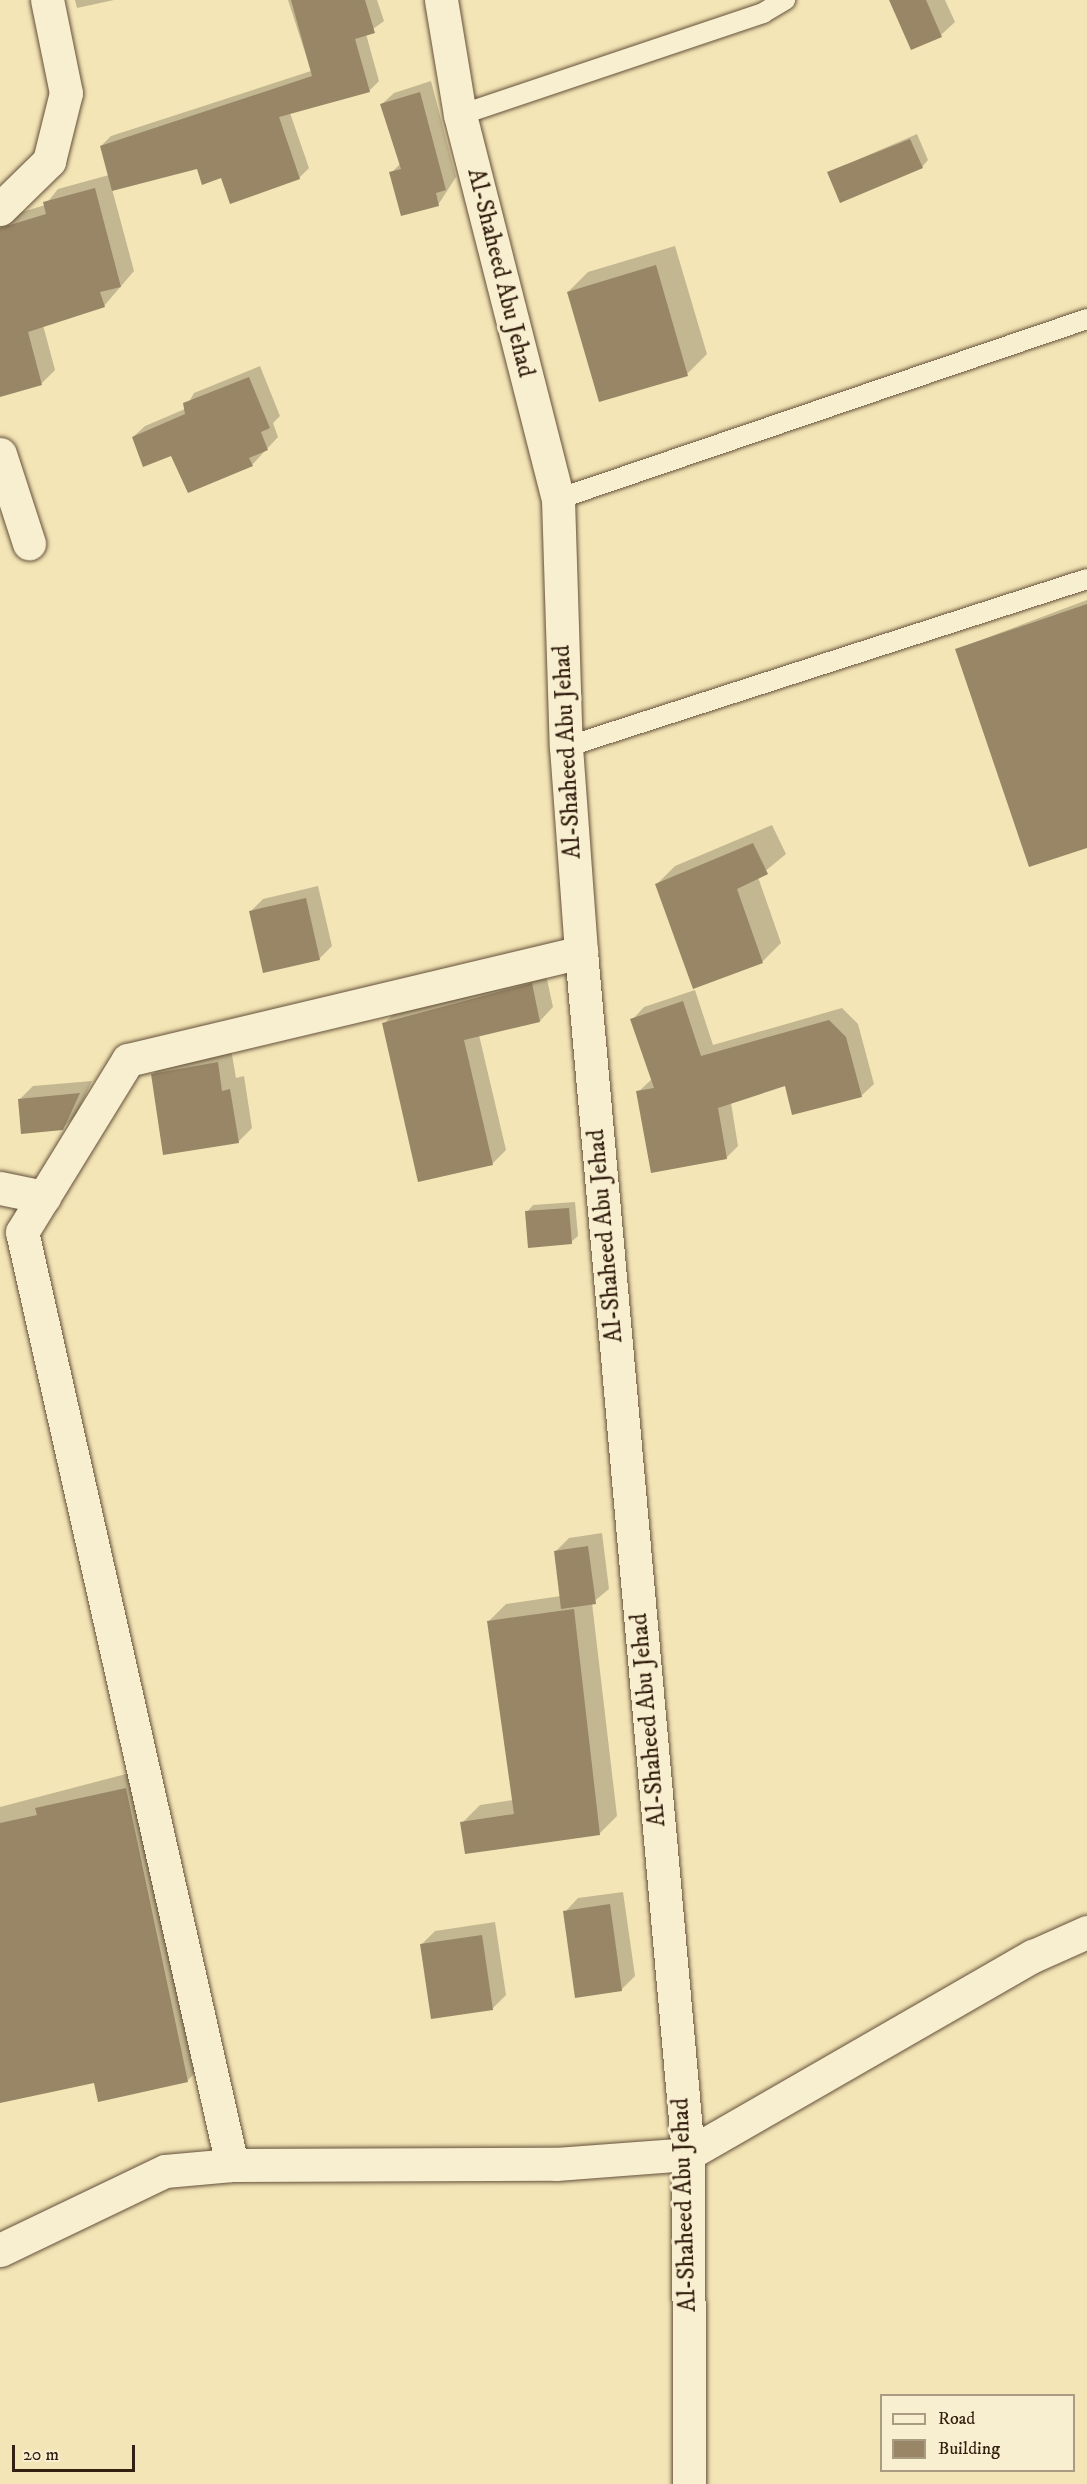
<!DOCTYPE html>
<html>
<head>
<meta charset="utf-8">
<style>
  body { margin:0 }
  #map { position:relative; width:1087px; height:2484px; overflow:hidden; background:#f4e5b6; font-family:"IM FELL DW Pica",serif }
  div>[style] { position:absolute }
  .shadow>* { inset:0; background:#0003 }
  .building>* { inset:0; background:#988666 }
  .roads { filter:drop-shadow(0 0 2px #64513a) drop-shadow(0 0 2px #64513a) }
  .lane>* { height:20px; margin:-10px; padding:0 10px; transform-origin:10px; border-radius:10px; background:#f8eed0 }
  .street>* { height:33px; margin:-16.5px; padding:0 16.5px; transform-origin:16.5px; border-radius:16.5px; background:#f8eed0 }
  span { translate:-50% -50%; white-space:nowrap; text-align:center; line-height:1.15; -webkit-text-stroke:6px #f8eed0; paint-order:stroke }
  .street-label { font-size:24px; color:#342010 }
  .legend { position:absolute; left:880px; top:2394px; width:195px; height:78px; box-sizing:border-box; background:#f8eed0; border:2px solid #aa9c83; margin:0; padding:8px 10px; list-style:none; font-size:18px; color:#342010 }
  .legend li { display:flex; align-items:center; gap:12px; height:30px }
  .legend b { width:30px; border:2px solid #aa9c83 }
  .scale { position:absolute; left:12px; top:2445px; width:123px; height:27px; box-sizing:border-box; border:3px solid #342010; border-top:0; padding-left:8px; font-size:18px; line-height:21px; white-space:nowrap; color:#342010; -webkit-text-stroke:4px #f8eed0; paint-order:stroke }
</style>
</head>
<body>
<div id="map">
  <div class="shadow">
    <i style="clip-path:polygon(75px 0,114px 0,77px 8px)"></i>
    <i style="clip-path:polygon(288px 0,377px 0,384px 21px,366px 34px,379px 81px,369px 91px,290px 113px,309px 168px,299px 178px,222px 176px,197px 167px,112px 189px,134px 271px,104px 306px,43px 325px,55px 370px,41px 384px,0 395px,0 219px,45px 205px,58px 189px,109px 175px,101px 146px,111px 136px,311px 71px)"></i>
    <i style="clip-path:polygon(891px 0,945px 0,955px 22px,941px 35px)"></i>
    <i style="clip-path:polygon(431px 81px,456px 177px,438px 205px,391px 173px,401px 163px,382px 104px,394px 93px)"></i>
    <i style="clip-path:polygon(917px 134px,928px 160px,922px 167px,829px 172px)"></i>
    <i style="clip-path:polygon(675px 246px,707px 354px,687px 374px,568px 292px,588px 272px)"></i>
    <i style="clip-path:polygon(260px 366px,280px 416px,273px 423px,278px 437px,252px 465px,172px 454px,133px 437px,145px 426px,185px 409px,194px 393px)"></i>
    <i style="clip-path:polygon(1087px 600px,1087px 846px,957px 649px)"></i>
    <i style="clip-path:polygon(772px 825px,786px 854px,758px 877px,781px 943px,763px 961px,694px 987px,657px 884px,675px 866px)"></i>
    <i style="clip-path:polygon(318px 886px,332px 946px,319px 959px,250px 912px,263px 899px)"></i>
    <i style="clip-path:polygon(545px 970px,553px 1007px,540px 1021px,479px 1035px,506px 1150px,493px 1163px,419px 1180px,384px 1024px,397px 1010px)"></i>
    <i style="clip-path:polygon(695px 990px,713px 1045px,842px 1008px,858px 1024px,874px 1084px,861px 1096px,786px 1084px,731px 1103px,738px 1146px,726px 1158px,638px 1092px,652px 1079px,632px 1020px,644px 1007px)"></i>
    <i style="clip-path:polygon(231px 1049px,236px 1078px,244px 1076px,252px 1128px,238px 1142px,153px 1074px,166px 1061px)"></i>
    <i style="clip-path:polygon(92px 1081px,76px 1115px,62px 1129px,20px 1099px,33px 1086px)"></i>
    <i style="clip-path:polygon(575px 1202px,578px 1236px,571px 1242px,527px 1212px,533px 1205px)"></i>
    <i style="clip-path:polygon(602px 1533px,609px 1589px,592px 1603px,617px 1816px,599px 1834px,462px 1823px,480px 1805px,513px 1800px,488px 1622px,506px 1604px,561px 1596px,555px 1552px,569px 1538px)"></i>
    <i style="clip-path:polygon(145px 1769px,207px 2061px,187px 2081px,95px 2081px,0 2102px,0 1807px)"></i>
    <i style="clip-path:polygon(623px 1892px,635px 1976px,621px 1990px,565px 1912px,578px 1898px)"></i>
    <i style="clip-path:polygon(495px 1922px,506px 1995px,492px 2009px,421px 1945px,435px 1931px)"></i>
  </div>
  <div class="building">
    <i style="clip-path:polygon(291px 0,365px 0,375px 33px,355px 39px,370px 92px,279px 117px,300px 179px,230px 204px,221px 178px,202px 185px,197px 169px,112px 191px,100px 146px,312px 76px)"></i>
    <i style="clip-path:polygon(889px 0,926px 0,942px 37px,911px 50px)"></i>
    <i style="clip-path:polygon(420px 92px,446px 190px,436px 193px,439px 206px,401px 216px,389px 172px,401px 169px,380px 104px)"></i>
    <i style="clip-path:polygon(910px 139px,923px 168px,840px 203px,827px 172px)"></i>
    <i style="clip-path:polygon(95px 188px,121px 287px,100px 292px,105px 307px,28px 332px,42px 385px,0 397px,0 228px,46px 214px,43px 202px)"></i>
    <i style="clip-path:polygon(656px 265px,688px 376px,599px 402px,567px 292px)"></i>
    <i style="clip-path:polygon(249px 377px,270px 428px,261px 432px,268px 450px,249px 458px,253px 466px,188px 493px,171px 456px,143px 467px,132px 437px,185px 414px,183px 403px)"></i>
    <i style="clip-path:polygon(1087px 604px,1087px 848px,1029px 867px,955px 649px)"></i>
    <i style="clip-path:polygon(753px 843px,768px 874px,737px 889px,763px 963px,693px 989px,655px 884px)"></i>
    <i style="clip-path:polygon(306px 898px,320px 960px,263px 973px,249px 911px)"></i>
    <i style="clip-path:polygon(532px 983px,540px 1022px,464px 1040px,493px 1165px,418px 1182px,382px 1023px)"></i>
    <i style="clip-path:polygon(683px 1001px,701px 1056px,829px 1020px,846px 1037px,862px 1097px,792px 1115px,785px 1086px,718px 1108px,727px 1159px,651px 1173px,636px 1091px,654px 1088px,630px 1019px)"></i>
    <i style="clip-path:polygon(218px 1062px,222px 1091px,230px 1089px,239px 1143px,163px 1155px,151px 1074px)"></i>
    <i style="clip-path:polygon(80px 1093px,63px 1130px,21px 1134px,18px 1099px)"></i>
    <i style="clip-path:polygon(569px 1208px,572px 1244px,528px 1248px,525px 1211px)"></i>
    <i style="clip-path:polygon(588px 1546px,596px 1604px,561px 1609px,554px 1551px)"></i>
    <i style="clip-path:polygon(574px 1609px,600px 1835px,465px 1854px,460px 1822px,514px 1814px,487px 1621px)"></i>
    <i style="clip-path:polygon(126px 1788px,188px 2082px,98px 2102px,94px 2083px,0 2103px,0 1823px,37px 1815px,35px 1808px)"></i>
    <i style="clip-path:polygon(610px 1904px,622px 1991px,575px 1998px,563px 1911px)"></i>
    <i style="clip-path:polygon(482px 1935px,493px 2010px,431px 2019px,420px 1944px)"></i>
  </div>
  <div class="roads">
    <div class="lane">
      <i style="left:460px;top:115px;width:320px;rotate:-18.6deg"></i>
      <i style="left:763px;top:13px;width:26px;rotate:-31deg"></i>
      <i style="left:558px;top:499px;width:559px;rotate:-18.79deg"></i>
      <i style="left:566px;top:747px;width:547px;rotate:-17.87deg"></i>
    </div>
    <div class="street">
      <i style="left:441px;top:0;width:117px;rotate:80.6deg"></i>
      <i style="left:460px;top:115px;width:396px;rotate:75.7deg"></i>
      <i style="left:558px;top:499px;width:248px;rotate:88.2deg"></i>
      <i style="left:566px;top:747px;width:206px;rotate:85.8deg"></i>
      <i style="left:581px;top:952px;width:1207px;rotate:84.91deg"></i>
      <i style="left:688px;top:2154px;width:330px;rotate:89.8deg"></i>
      <i style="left:0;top:209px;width:69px;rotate:-44.4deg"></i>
      <i style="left:49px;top:161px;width:70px;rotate:-76deg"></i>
      <i style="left:66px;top:93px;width:95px;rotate:-101.5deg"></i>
      <i style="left:0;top:454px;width:94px;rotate:72deg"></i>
      <i style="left:0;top:1188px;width:45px;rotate:11.6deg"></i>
      <i style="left:232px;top:2165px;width:956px;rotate:-102.68deg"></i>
      <i style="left:22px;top:1232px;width:202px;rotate:-58.4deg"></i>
      <i style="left:128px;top:1060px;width:466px;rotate:-13.4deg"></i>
      <i style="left:0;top:2250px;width:183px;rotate:-25.6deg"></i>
      <i style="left:165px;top:2171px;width:67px;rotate:-5.1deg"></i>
      <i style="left:232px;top:2165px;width:324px;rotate:-0.2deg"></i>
      <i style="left:556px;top:2164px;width:132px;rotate:-4.3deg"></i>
      <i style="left:688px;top:2154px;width:398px;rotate:-29.9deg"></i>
      <i style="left:1033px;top:1956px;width:59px;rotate:-24deg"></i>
    </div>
  </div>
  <div class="street-label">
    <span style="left:500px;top:273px;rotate:76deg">Al-Shaheed Abu Jehad</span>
    <span style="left:568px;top:752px;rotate:-93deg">Al-Shaheed Abu Jehad</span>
    <span style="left:606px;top:1236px;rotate:-95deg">Al-Shaheed Abu Jehad</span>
    <span style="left:649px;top:1720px;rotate:-95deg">Al-Shaheed Abu Jehad</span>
    <span style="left:685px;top:2205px;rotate:-92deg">Al-Shaheed Abu Jehad</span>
  </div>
  <ul class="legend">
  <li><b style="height:8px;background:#f8eed0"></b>Road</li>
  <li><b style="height:16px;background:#988666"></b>Building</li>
  </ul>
  <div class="scale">20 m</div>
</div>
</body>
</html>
